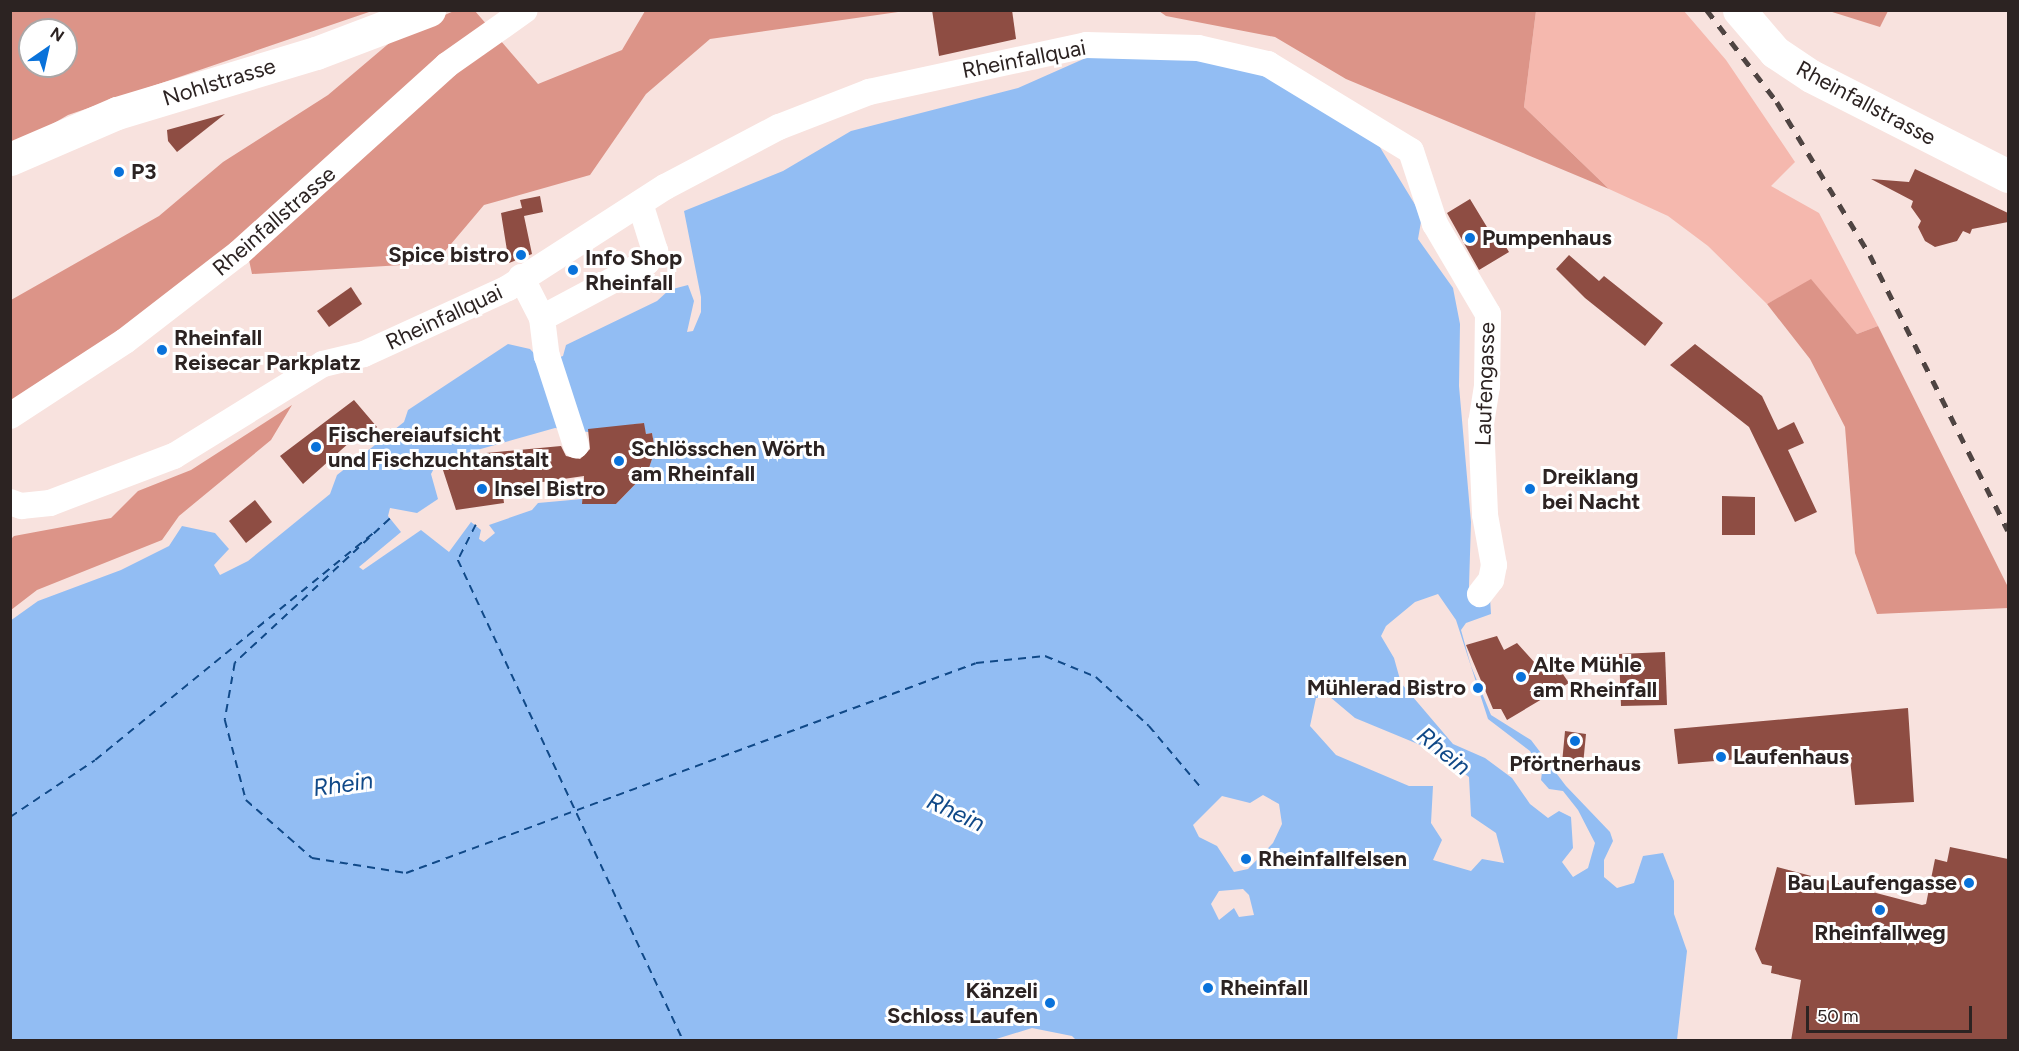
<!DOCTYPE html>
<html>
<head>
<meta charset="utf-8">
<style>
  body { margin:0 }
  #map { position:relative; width:2019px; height:1051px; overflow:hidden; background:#f8e2de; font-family:Figtree,sans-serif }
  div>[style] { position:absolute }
  .green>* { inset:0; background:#f5b8ae }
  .forest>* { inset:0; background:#dc9488 }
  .water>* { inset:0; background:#92bdf3 }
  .ferry>* { height:1.5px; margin-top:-0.75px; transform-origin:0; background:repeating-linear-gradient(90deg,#104988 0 8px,transparent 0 14px) }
  .building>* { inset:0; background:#8e4d43 }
  .street>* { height:26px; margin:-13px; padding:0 13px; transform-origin:13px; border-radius:13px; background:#fff }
  .secondary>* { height:33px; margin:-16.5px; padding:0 16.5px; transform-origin:16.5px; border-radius:16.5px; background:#fff }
  .rail>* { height:4.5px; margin-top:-2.25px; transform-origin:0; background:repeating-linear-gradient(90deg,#4f4442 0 10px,transparent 0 20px) }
  .dots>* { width:16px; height:16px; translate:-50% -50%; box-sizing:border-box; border:3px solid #fff; border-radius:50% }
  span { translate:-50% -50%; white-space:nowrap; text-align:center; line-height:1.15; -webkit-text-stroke:6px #fff; paint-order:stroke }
  .street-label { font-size:22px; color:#2c2322 }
  .poi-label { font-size:22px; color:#2c2322; font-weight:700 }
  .left { translate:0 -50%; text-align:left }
  .right { translate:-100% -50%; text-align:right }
  .water-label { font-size:24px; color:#104988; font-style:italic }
  .frame { position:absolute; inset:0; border:12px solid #2c2322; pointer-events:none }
  .north { position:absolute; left:18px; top:18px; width:60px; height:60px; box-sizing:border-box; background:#fff; border:2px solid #aba7a7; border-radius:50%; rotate:34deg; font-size:16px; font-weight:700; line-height:24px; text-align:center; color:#2c2322 }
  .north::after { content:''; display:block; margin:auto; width:21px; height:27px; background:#0972da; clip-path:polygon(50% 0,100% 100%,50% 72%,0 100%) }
  .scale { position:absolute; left:1806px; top:1006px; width:166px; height:27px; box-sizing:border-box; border:3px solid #2c2322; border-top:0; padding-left:8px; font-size:18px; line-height:21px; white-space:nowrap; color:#2c2322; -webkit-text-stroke:4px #fff; paint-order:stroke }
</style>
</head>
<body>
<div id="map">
  <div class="green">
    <i style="clip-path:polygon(1536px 11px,1684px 11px,1726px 60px,1795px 162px,1771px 186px,1819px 213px,1878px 326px,1857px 334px,1811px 280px,1767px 304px,1708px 246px,1668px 216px,1609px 189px,1524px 107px)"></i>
  </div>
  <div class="forest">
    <i style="clip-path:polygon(evenodd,11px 11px,372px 11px,68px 115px,11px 148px,11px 11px,30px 30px,66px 30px,66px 66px,30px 66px,30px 30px)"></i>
    <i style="clip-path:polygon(454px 11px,475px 11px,538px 84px,622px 50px,645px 11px,905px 11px,710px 39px,646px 94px,590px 175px,484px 205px,435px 263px,252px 274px,244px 237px,121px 331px,11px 401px,11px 300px,159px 216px,223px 162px,328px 95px,400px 34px)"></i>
    <i style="clip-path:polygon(1159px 11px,1536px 11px,1524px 107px,1609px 189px,1346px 79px,1275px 37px,1166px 16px)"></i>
    <i style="clip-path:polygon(1829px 11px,1888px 11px,1880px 27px)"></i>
    <i style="clip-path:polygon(1811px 279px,1857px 334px,1878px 326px,2008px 587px,2008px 608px,1877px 614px,1855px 553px,1845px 427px,1810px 359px,1767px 304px)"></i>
    <i style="clip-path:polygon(292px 405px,271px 440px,179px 516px,162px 540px,37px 590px,11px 610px,11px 539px,14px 536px,111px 518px,138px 491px,191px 470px)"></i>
  </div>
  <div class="water">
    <i style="clip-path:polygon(evenodd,1088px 57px,1217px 58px,1269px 73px,1378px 144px,1422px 216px,1418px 239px,1453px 288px,1460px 324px,1459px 386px,1471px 522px,1469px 586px,1471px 595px,1490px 598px,1491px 614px,1466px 623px,1461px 630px,1471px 666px,1491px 715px,1531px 740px,1566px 786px,1610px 832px,1613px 841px,1604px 860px,1604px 877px,1617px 888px,1634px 883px,1643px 856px,1663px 853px,1674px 881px,1674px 914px,1687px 951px,1677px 1040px,1076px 1040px,1072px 1036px,1032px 1028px,993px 1040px,11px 1040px,10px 621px,38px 601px,121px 570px,169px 546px,182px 526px,215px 533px,229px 549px,214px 565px,220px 575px,248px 561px,330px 494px,337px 475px,404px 422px,408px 410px,508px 344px,530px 349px,543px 363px,563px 356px,566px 345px,657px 301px,669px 290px,688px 285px,694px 301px,687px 332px,693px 331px,701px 312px,701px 297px,684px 211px,783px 171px,851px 131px,1018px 88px,1088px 57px,643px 423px,646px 434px,652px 433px,655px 450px,648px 471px,616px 504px,583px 504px,582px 499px,538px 503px,532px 510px,489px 525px,495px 533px,484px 542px,479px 539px,481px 530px,471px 522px,449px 552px,421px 530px,363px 570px,359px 567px,401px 532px,388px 516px,390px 508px,417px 513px,438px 499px,431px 474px,438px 461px,555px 428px,588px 432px,643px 423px,1088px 57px,1438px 594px,1456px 620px,1488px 719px,1530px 751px,1542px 772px,1541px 780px,1549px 789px,1563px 791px,1578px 810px,1595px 843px,1588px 868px,1573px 877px,1562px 862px,1573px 848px,1571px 817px,1559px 811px,1548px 818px,1530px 804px,1512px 778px,1485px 758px,1453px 744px,1401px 683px,1394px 658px,1381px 636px,1386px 626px,1415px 602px,1438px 594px,1088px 57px,1330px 697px,1355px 718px,1430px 749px,1469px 777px,1471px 816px,1496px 833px,1504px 863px,1482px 859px,1471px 871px,1433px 860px,1442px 840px,1431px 823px,1433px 786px,1409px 786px,1336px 755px,1310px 726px,1316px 698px,1330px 697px,1088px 57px,1263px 795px,1279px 804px,1282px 824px,1273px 843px,1248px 869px,1234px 872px,1217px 846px,1199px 837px,1193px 825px,1222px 796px,1250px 803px,1263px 795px,1088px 57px,1243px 889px,1249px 895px,1254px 915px,1239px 917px,1234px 908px,1219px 920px,1211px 904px,1219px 891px,1243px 889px)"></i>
  </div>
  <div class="ferry">
    <i style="left:390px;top:519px;width:212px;rotate:137.1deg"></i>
    <i style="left:235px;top:663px;width:58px;rotate:100deg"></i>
    <i style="left:225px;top:720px;width:83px;rotate:75.3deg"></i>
    <i style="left:246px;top:800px;width:88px;rotate:41.3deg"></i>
    <i style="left:312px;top:858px;width:95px;rotate:9.1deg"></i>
    <i style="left:406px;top:873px;width:607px;rotate:-20.22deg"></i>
    <i style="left:976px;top:663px;width:69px;rotate:-5.8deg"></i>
    <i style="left:1045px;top:656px;width:55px;rotate:22.4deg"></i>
    <i style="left:1096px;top:677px;width:72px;rotate:42.8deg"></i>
    <i style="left:1149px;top:726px;width:84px;rotate:49.8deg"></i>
    <i style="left:476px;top:525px;width:39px;rotate:117deg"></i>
    <i style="left:458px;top:560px;width:530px;rotate:64.89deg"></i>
    <i style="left:10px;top:817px;width:102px;rotate:-33.8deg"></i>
    <i style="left:95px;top:760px;width:365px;rotate:-39.2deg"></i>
  </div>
  <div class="building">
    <i style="clip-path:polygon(932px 10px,1012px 10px,1016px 39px,939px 56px)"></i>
    <i style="clip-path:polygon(225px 114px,177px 152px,168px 141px,167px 130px)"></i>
    <i style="clip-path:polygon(1915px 169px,2008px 213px,2008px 222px,1972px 229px,1970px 234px,1963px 231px,1957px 241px,1935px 247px,1925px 241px,1918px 227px,1921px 221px,1911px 207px,1913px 201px,1871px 179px,1909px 182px)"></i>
    <i style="clip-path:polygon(540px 196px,543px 212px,524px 216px,532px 254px,509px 263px,501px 213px,522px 208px,520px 200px)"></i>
    <i style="clip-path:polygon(1470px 199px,1490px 232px,1495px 229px,1509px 252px,1479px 270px,1447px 213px)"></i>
    <i style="clip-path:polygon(1569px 255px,1599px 281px,1604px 276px,1663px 323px,1645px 346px,1585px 298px,1556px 269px)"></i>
    <i style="clip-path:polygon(351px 287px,362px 304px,329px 327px,317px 311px)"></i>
    <i style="clip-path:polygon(1695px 344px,1762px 396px,1778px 430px,1794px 422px,1804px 443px,1788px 450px,1817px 512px,1795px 522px,1749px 427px,1670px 365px)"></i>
    <i style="clip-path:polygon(354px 400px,377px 427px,363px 439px,359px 434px,303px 484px,280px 456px)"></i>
    <i style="clip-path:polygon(644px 423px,646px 434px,652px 433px,655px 450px,648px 471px,616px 504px,582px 504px,584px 476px,502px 488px,504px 503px,456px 510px,442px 467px,486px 453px,561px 446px,566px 456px,580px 459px,590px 449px,588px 429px)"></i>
    <i style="clip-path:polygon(1722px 496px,1755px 497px,1755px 535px,1722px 535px)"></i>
    <i style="clip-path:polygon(255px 500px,272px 522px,246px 543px,229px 521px)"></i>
    <i style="clip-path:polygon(1497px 636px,1504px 650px,1517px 643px,1535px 663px,1541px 660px,1547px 669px,1556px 664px,1569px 683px,1507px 720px,1501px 709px,1493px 709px,1466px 645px)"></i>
    <i style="clip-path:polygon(1665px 652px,1667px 705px,1621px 706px,1619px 654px)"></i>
    <i style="clip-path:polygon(1908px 708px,1914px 802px,1855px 805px,1849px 750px,1678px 764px,1674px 729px)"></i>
    <i style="clip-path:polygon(1565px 731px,1586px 734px,1583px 765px,1562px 763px)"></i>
    <i style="clip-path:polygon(1950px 847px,2008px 859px,2008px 1041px,1791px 1041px,1801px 980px,1771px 973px,1772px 966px,1762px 964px,1755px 949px,1777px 867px,1922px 905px,1926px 904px,1935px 859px,1947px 862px)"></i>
  </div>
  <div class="street">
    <i style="left:521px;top:277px;width:46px;rotate:62.9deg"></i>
    <i style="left:542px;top:318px;width:119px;rotate:-28.1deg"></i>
    <i style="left:647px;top:262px;width:14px;rotate:-54deg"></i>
    <i style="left:655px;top:251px;width:50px;rotate:-107.4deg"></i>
    <i style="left:542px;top:318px;width:38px;rotate:83deg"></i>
    <i style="left:547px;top:356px;width:94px;rotate:72deg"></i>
    <i style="left:10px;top:416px;width:137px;rotate:-33.1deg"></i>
    <i style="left:125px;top:341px;width:144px;rotate:-37.7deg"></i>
    <i style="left:239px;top:253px;width:280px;rotate:-42.1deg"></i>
    <i style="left:447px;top:65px;width:95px;rotate:-35.2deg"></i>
    <i style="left:10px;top:502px;width:12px;rotate:20deg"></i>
    <i style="left:21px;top:506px;width:29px;rotate:-6deg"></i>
    <i style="left:50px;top:503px;width:133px;rotate:-20.8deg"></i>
    <i style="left:174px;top:456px;width:175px;rotate:-31.7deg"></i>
    <i style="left:323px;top:364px;width:42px;rotate:-13.7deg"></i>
    <i style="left:364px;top:354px;width:158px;rotate:-24.6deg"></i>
    <i style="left:508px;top:288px;width:187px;rotate:-32.8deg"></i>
    <i style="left:665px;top:187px;width:129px;rotate:-27.8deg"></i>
    <i style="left:779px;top:127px;width:97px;rotate:-21.3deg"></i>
    <i style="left:869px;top:92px;width:222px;rotate:-12.2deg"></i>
    <i style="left:1086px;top:45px;width:112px;rotate:1.5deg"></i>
    <i style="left:1198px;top:48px;width:72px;rotate:12.9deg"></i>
    <i style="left:1268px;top:64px;width:167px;rotate:31.3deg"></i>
    <i style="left:1411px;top:151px;width:77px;rotate:71.8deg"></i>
    <i style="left:1435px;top:224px;width:104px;rotate:59.5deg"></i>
    <i style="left:1488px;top:314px;width:72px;rotate:90.8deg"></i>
    <i style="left:1487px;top:386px;width:36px;rotate:99deg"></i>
    <i style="left:1481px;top:422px;width:93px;rotate:87.5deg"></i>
    <i style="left:1485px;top:515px;width:51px;rotate:79.8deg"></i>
    <i style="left:1494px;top:565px;width:15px;rotate:101deg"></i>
    <i style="left:1491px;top:580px;width:18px;rotate:128deg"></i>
  </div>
  <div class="secondary">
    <i style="left:1739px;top:10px;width:55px;rotate:49.4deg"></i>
    <i style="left:1775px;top:52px;width:43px;rotate:33.7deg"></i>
    <i style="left:1811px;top:76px;width:221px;rotate:26.9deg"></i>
    <i style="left:10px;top:159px;width:116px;rotate:-23.3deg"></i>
    <i style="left:117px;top:113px;width:208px;rotate:-16.8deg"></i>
    <i style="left:316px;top:53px;width:121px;rotate:-20.8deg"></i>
  </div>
  <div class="rail">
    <i style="left:1707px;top:10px;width:116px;rotate:52.7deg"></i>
    <i style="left:1777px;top:102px;width:179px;rotate:58.7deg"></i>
    <i style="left:1870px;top:255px;width:308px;rotate:63.4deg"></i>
  </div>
  <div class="dots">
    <i style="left:119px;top:172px;background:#0972da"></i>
    <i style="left:1470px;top:238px;background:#0972da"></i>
    <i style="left:521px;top:255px;background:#0972da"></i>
    <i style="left:573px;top:270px;background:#0972da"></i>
    <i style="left:162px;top:350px;background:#0972da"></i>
    <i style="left:316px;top:447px;background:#0972da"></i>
    <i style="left:619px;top:461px;background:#0972da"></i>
    <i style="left:482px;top:489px;background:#0972da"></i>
    <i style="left:1530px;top:489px;background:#0972da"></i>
    <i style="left:1521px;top:677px;background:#0972da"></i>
    <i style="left:1478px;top:688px;background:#0972da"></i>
    <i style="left:1575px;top:741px;background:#0972da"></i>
    <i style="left:1721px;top:757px;background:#0972da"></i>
    <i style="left:1246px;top:859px;background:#0972da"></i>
    <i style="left:1969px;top:883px;background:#0972da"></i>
    <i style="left:1880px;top:910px;background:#0972da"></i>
    <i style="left:1208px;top:988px;background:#0972da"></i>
    <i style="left:1050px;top:1003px;background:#0972da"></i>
  </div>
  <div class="street-label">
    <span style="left:1024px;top:59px;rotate:-11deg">Rheinfallquai</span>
    <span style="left:219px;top:82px;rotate:-17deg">Nohlstrasse</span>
    <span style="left:1866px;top:103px;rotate:28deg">Rheinfallstrasse</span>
    <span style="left:274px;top:221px;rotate:-41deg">Rheinfallstrasse</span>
    <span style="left:444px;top:317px;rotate:-25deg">Rheinfallquai</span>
    <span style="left:1485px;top:384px;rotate:-88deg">Laufengasse</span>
  </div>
  <div class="poi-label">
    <span class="left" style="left:131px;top:172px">P3</span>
    <span class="left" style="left:1482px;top:238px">Pumpenhaus</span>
    <span class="right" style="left:509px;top:255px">Spice bistro</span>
    <span class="left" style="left:585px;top:270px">Info Shop<br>Rheinfall</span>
    <span class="left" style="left:174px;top:350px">Rheinfall<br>Reisecar Parkplatz</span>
    <span class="left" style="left:328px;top:447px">Fischereiaufsicht<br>und Fischzuchtanstalt</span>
    <span class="left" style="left:631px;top:461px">Schlösschen Wörth<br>am Rheinfall</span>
    <span class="left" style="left:1542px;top:489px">Dreiklang<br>bei Nacht</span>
    <span class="left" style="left:494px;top:489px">Insel Bistro</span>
    <span class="left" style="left:1533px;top:677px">Alte Mühle<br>am Rheinfall</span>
    <span class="right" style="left:1466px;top:688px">Mühlerad Bistro</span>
    <span class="left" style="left:1733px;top:757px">Laufenhaus</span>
    <span style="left:1575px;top:764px">Pförtnerhaus</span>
    <span class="left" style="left:1258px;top:859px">Rheinfallfelsen</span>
    <span class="right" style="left:1957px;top:883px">Bau Laufengasse</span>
    <span style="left:1880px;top:933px">Rheinfallweg</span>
    <span class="left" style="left:1220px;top:988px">Rheinfall</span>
    <span class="right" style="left:1038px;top:1003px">Känzeli<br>Schloss Laufen</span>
  </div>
  <div class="water-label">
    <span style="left:1444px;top:751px;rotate:39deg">Rhein</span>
    <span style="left:343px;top:784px;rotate:-8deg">Rhein</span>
    <span style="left:956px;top:812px;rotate:25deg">Rhein</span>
  </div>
  <div class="frame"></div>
  <div class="north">N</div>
  <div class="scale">50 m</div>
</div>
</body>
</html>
